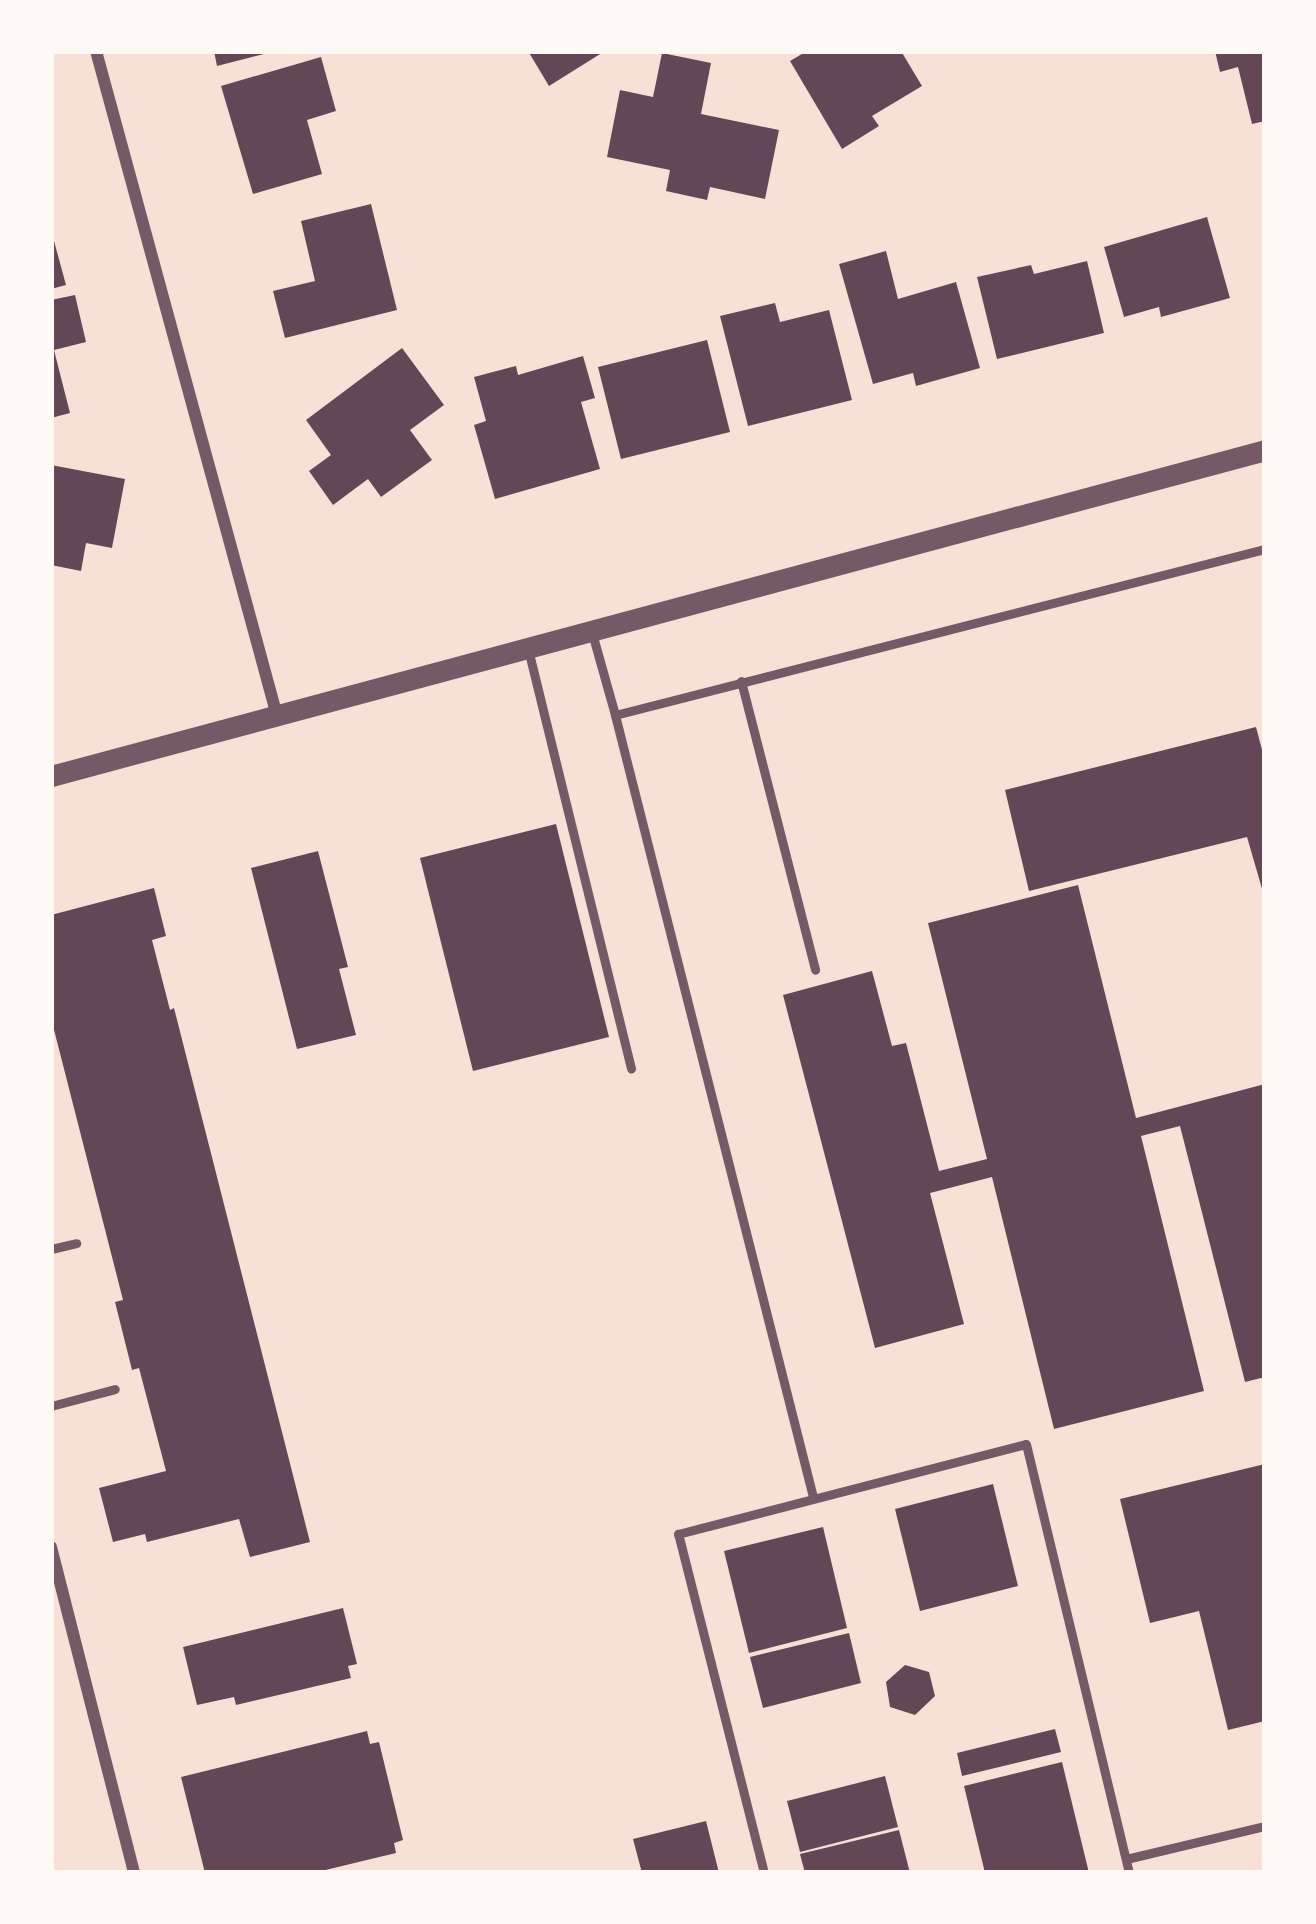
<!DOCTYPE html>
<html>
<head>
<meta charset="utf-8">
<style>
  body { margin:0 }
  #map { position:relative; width:1316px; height:1924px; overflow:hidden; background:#f7e1d7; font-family:"Titillium Web",sans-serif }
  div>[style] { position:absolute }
  .building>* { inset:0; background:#644757 }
  .service>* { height:9px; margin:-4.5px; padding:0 4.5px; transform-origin:4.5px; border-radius:4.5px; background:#755966 }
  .minor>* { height:12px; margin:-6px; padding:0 6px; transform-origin:6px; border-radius:6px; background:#755966 }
  .tertiary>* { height:21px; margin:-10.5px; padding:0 10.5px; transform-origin:10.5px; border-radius:10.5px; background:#755966 }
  span { translate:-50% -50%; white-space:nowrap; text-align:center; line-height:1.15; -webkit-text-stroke:10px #fffaf5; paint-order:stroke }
  .frame { position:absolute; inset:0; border:54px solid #fffaf5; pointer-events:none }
</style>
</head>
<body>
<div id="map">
  <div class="building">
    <i style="clip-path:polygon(214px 51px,268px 51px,268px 53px,217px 66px)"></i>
    <i style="clip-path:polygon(528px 51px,605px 51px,549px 86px)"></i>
    <i style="clip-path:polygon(807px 51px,901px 51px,922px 86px,872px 116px,879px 126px,842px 149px,790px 61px)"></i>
    <i style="clip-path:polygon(1215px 51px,1265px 51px,1265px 121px,1252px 124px,1238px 67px,1220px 72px)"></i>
    <i style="clip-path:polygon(662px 53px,711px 63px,701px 114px,779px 130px,765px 199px,710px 187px,707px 200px,666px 191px,670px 170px,607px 157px,620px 90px,653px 97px)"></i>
    <i style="clip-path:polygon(321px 57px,336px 111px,307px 120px,322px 174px,253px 194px,221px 86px)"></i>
    <i style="clip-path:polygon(371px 204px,397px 310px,285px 338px,273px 291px,315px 281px,301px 221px)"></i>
    <i style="clip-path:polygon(1207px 217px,1230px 298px,1161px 317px,1159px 307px,1124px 317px,1104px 247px)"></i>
    <i style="clip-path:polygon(51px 230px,66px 285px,51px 289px)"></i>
    <i style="clip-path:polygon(886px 251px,898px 299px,956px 282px,980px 368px,916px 386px,913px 373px,873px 384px,839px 264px)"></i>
    <i style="clip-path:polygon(1087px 261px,1104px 333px,997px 359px,977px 277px,1031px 265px,1034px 274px)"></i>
    <i style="clip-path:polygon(75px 295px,86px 342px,54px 350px,70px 413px,51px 418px,51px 300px)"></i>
    <i style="clip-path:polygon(775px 303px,780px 322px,829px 310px,852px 400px,748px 426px,720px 316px)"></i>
    <i style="clip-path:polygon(707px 340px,730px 432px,621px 459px,598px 367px)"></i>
    <i style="clip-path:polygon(402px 348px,444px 405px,410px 430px,432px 460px,381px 497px,368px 479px,333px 505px,309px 471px,331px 455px,306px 420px)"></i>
    <i style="clip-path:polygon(583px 356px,595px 398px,581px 402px,600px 469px,495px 499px,474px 425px,486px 421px,474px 377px,516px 366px,518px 375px)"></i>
    <i style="clip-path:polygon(51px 465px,125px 479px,112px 548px,86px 543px,81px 571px,51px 565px)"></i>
    <i style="clip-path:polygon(1256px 727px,1265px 761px,1265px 899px,1247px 837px,1029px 891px,1005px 790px)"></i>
    <i style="clip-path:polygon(556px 824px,609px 1037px,473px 1071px,420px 858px)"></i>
    <i style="clip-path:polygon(318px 851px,348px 967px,339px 969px,356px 1035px,297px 1049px,251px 868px)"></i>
    <i style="clip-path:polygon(1078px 885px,1136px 1118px,1265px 1084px,1265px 1377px,1245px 1382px,1180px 1126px,1141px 1136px,1204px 1391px,1054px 1429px,992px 1177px,930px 1193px,964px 1324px,875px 1348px,783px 995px,872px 971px,892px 1046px,906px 1043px,939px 1171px,987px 1159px,928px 923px)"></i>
    <i style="clip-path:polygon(154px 888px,166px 936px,152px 940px,170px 1010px,174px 1008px,310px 1542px,250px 1557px,239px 1519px,147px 1542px,145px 1534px,113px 1542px,99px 1488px,166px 1471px,139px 1368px,132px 1370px,115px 1302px,123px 1300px,51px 1018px,51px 915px)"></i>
    <i style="clip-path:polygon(1265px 1464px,1265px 1721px,1228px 1730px,1199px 1611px,1150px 1623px,1120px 1499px)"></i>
    <i style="clip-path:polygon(993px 1484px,1018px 1586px,920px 1611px,895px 1509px)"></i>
    <i style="clip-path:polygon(823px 1527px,847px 1628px,749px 1653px,724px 1551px)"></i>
    <i style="clip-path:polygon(343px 1608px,357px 1664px,348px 1666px,351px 1678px,236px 1705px,234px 1697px,197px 1705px,183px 1647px)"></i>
    <i style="clip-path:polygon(849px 1633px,861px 1683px,763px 1708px,750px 1657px)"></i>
    <i style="clip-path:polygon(905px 1665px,929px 1672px,935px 1696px,915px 1715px,890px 1707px,886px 1682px)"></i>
    <i style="clip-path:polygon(1055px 1729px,1061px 1752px,962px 1776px,957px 1753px)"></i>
    <i style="clip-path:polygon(367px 1731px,370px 1744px,379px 1742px,403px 1840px,394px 1843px,396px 1853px,313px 1873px,205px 1873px,181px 1777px)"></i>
    <i style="clip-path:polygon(1062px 1762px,1089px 1873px,985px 1873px,964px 1786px)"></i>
    <i style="clip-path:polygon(885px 1776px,898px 1827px,800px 1852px,787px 1801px)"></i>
    <i style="clip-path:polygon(706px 1821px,719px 1873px,642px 1873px,633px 1839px)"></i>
    <i style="clip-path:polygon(899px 1830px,910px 1873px,805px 1873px,800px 1854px)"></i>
  </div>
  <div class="service">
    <i style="left:592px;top:633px;width:85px;rotate:74.3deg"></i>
    <i style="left:528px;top:649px;width:432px;rotate:76.2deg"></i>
    <i style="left:741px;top:681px;width:298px;rotate:75.6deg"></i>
    <i style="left:51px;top:1249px;width:26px;rotate:-13deg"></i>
    <i style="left:51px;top:1406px;width:66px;rotate:-14.9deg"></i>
    <i style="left:813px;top:1497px;width:807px;rotate:-104.21deg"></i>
    <i style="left:615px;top:715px;width:671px;rotate:-14.33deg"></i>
    <i style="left:1126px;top:1859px;width:143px;rotate:-13.4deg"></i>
    <i style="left:764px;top:1873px;width:350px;rotate:-104.2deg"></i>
    <i style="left:678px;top:1534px;width:359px;rotate:-14.5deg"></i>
    <i style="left:1026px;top:1444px;width:441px;rotate:76.5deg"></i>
  </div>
  <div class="minor">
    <i style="left:96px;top:51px;width:689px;rotate:74.77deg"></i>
    <i style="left:51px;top:1547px;width:336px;rotate:75.7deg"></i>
  </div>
  <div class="tertiary">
    <i style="left:51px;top:776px;width:1257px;rotate:-15.03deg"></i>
  </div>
  <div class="frame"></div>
</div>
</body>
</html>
